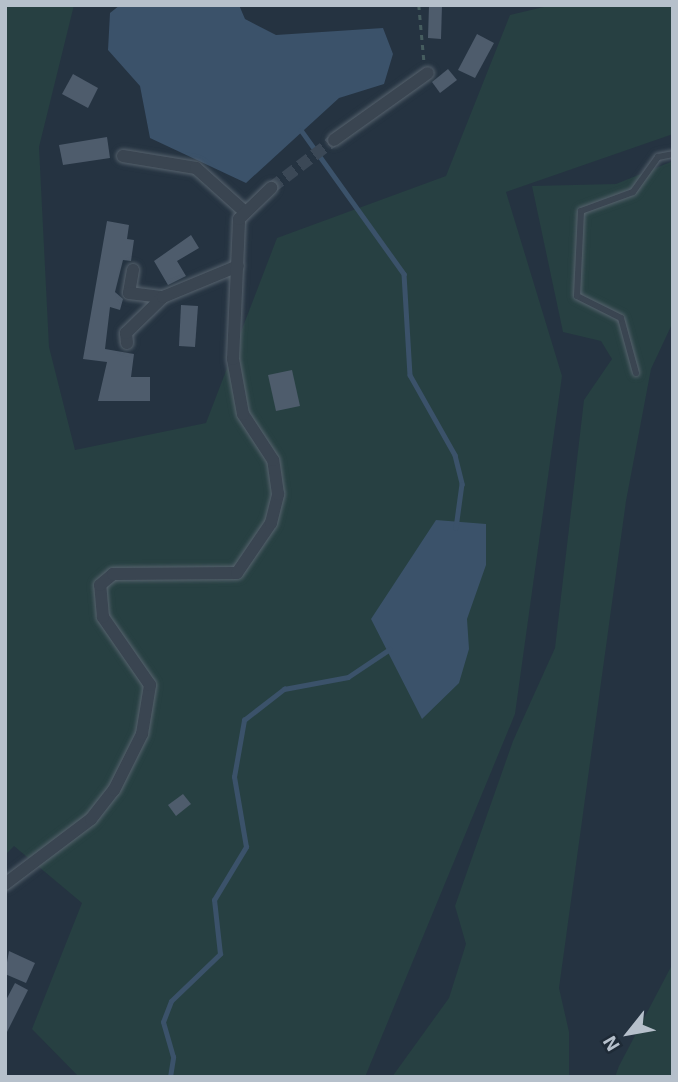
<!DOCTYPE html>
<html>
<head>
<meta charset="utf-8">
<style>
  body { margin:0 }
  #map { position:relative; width:678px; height:1082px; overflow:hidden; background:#253341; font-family:"Exo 2",sans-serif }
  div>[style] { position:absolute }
  .green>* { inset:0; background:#274042 }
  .water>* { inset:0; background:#3b526a }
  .stream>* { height:4.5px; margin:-2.25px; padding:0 2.25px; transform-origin:2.25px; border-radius:2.25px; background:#3b526a }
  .building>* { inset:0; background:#4e5c6c }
  .minor-tunnel>* { height:12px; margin-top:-6px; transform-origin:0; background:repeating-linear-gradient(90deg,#3b4856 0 12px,transparent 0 18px) }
  .path>* { height:2.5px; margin-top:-1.25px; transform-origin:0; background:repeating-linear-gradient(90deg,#465d5f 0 5px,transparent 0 10px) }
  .roads { filter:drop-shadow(0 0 2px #57636e) drop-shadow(0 0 2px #57636e) }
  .service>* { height:6px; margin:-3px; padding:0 3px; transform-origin:3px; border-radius:3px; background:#3a4551 }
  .minor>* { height:12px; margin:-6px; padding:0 6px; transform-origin:6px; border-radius:6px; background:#3a4551 }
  span { translate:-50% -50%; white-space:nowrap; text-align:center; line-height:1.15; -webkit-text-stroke:5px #1e2a36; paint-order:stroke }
  .frame { position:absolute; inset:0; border:7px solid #b6c0cb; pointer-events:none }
  .north { position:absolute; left:594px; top:998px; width:70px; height:70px; -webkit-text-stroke:5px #1e2a36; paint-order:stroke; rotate:239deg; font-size:19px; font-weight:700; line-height:28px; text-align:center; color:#b6c0cb }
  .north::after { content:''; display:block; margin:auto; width:24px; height:32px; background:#b6c0cb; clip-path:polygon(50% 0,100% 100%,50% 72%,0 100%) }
</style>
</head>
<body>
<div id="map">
  <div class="green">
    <i style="clip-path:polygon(5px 5px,74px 5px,39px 147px,49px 347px,75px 450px,206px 423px,277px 238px,446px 176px,510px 15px,552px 5px,673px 5px,673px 134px,506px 192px,562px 376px,515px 714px,365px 1077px,79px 1077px,32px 1029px,82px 903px,14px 846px,5px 855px)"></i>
    <i style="clip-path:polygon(673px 161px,673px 322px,651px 369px,626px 501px,559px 988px,569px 1032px,569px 1077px,392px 1077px,449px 998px,466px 944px,455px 906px,513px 741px,555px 648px,584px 400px,612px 359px,601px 341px,563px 332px,532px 186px,616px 184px)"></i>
    <i style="clip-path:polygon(673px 963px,673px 1077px,615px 1077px,619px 1066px)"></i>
  </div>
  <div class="water">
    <i style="clip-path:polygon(120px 5px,239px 5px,245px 19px,276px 35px,383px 28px,393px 54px,384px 84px,339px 98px,246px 183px,150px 138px,140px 86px,108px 50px,110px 13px)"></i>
    <i style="clip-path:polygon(436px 520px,486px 524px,486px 565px,467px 619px,469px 649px,459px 683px,422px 719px,371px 619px)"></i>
  </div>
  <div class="stream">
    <i style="left:301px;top:130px;width:177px;rotate:54.4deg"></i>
    <i style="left:404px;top:274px;width:101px;rotate:86.6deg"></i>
    <i style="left:410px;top:375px;width:92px;rotate:60.6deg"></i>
    <i style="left:455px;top:455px;width:30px;rotate:76deg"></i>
    <i style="left:462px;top:484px;width:44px;rotate:97.8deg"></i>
    <i style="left:170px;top:1077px;width:20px;rotate:-81deg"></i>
    <i style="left:173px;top:1057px;width:36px;rotate:-106deg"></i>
    <i style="left:163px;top:1022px;width:22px;rotate:-69deg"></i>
    <i style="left:171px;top:1001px;width:68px;rotate:-43.8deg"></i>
    <i style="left:220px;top:954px;width:54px;rotate:-96.3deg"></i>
    <i style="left:214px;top:900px;width:62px;rotate:-58.9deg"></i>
    <i style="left:246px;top:847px;width:71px;rotate:-99.7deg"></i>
    <i style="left:234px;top:777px;width:58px;rotate:-80deg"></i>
    <i style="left:244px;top:720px;width:51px;rotate:-37.8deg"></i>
    <i style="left:284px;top:689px;width:65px;rotate:-10.6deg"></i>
    <i style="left:348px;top:677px;width:50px;rotate:-33.7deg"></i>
  </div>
  <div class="building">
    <i style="clip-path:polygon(429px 5px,442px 5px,441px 39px,428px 38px)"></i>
    <i style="clip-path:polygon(477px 34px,494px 43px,475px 78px,458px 70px)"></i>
    <i style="clip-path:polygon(448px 69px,457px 80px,440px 93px,432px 82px)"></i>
    <i style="clip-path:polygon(73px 74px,98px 88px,88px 108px,62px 94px)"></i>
    <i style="clip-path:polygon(107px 137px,110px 158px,63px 165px,59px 145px)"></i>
    <i style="clip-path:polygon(107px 221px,129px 225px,127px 239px,134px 240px,131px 261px,123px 260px,115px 292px,123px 299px,120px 310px,110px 307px,105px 349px,134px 354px,131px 377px,150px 377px,150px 401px,98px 401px,107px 362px,83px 359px)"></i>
    <i style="clip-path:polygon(191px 235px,199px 248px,177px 261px,186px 276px,168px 285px,154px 261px)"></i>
    <i style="clip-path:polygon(181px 305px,198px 306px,195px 347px,179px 346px)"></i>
    <i style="clip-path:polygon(292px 370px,300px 406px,276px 411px,268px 375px)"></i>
    <i style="clip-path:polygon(183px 794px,191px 804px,176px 816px,168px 805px)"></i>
    <i style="clip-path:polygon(9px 951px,35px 963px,26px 983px,5px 974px)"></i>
    <i style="clip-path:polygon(15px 983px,28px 990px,5px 1036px,5px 1002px)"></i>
  </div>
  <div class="minor-tunnel">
    <i style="left:271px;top:188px;width:79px;rotate:-37.3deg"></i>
  </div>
  <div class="path">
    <i style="left:419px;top:5px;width:55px;rotate:84.8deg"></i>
  </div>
  <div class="roads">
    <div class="service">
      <i style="left:636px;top:373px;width:57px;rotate:-105.3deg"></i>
      <i style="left:621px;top:318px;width:49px;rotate:-153.4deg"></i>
      <i style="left:577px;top:296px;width:85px;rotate:-87.3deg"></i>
      <i style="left:581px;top:211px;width:55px;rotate:-20.1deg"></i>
      <i style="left:633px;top:192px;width:43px;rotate:-54.5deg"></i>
      <i style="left:658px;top:157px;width:15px;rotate:-11deg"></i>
    </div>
    <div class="minor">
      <i style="left:334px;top:140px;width:115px;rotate:-35.5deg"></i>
      <i style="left:123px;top:156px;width:74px;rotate:9.3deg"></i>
      <i style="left:196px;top:168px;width:64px;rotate:41.9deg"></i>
      <i style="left:133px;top:270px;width:23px;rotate:100deg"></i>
      <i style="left:129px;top:293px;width:34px;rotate:7deg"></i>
      <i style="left:127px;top:343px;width:10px;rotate:-96deg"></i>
      <i style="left:126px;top:333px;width:52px;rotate:-44.2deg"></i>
      <i style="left:163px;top:297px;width:81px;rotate:-22.5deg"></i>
      <i style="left:5px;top:884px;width:108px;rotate:-37.1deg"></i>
      <i style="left:91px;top:819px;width:37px;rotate:-52deg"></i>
      <i style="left:114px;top:790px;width:63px;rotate:-63.4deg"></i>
      <i style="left:142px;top:734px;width:50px;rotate:-80.7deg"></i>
      <i style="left:150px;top:685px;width:83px;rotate:-124.7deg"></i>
      <i style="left:103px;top:617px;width:32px;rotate:-95deg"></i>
      <i style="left:100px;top:585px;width:17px;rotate:-40deg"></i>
      <i style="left:113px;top:574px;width:124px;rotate:-0.5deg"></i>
      <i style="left:237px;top:573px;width:60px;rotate:-55.8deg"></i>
      <i style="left:271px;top:523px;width:30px;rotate:-76deg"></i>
      <i style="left:278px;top:494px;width:34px;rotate:-98deg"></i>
      <i style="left:273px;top:460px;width:55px;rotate:-123.1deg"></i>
      <i style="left:243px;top:414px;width:56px;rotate:-100.3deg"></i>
      <i style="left:233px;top:359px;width:140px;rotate:-87.5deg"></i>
      <i style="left:239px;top:219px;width:45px;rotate:-44.1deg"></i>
    </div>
  </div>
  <div class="frame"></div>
  <div class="north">N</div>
</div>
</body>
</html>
